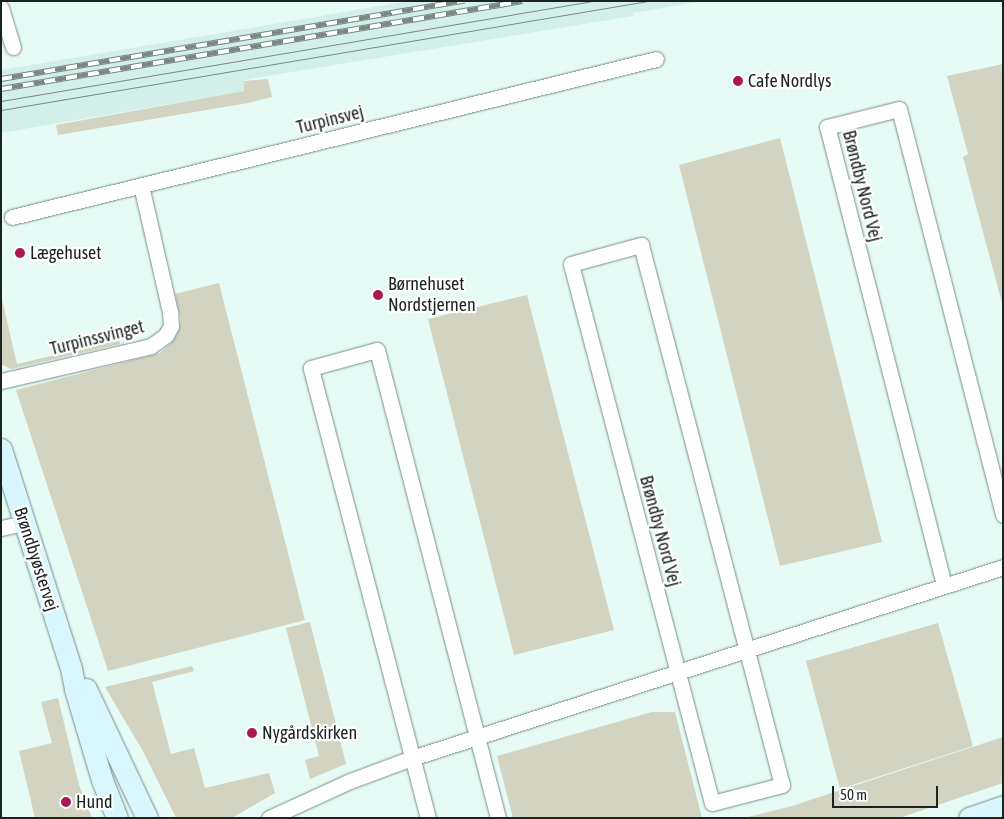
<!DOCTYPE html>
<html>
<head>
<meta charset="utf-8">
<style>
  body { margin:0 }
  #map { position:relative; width:1004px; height:819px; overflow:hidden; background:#e6fbf6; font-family:"Asap Condensed",sans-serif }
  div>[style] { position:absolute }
  .built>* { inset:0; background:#d2f0e9 }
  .green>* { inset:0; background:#d2d3c0 }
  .roads { filter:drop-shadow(0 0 1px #798d88) drop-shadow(0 0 1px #798d88) }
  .street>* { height:15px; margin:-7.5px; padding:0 7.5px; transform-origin:7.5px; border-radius:7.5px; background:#fff }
  .secondary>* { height:21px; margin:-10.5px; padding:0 10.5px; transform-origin:10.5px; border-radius:10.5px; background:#d7f6fd }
  .tram>* { height:1px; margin:-0.5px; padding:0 0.5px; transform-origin:0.5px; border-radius:0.5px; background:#7a8885 }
  .rail>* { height:5.5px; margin-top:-2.75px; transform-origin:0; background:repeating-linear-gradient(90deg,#fff 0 11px,#7a8885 0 22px); box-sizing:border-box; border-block:1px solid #7a8885 }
  .dots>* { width:14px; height:14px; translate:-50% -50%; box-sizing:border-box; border:2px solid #fff; border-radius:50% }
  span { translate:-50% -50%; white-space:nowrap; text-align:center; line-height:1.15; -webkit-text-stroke:4.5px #fff; paint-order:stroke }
  .poi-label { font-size:18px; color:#1b2321 }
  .left { translate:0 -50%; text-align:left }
  .street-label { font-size:18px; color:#1b2321 }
  .frame { position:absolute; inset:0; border:2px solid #1b2321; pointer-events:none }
  .scale { position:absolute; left:832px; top:786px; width:106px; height:22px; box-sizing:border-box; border:2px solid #1b2321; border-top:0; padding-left:6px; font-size:15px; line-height:18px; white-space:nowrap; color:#1b2321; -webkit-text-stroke:4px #fff; paint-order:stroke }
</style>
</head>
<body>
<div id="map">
  <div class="built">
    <i style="clip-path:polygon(409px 1px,704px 1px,633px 13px,633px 16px,244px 80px,245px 91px,1px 133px,1px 70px)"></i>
  </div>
  <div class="green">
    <i style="clip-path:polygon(1003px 64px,1003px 307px,963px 157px,968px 154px,947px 76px)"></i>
    <i style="clip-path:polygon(268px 79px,272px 97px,248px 103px,58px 135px,56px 125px,244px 91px,244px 81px)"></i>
    <i style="clip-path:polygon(780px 138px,882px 542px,780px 566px,679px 165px)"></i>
    <i style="clip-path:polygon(219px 283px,305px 620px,108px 671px,16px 390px,160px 353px,171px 343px,177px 333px,181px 320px,175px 294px)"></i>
    <i style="clip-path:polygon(1px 295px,17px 364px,119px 340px,120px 344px,11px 369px,1px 364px)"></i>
    <i style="clip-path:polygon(527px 295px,614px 630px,514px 655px,428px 319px)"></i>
    <i style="clip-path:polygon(310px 622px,346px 764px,310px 779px,305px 760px,319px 756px,286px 628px)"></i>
    <i style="clip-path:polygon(938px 623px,973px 746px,840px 789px,806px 661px)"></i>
    <i style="clip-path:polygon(192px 666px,194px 671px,152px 682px,171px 754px,194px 748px,205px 788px,269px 773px,275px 793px,232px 818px,176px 818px,144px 753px,105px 687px)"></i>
    <i style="clip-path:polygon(58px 698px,79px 785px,92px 818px,35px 818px,19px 751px,52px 743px,41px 702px)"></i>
    <i style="clip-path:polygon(652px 712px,675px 712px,702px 818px,513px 818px,497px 756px)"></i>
    <i style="clip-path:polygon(1003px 737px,1003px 783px,899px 818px,744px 818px,792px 806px)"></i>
  </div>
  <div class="roads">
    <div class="street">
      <i style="left:1px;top:8px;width:41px;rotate:72.9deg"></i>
      <i style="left:12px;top:217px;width:663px;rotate:-13.78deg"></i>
      <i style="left:641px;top:245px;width:558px;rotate:75.37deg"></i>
      <i style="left:782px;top:785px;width:72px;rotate:165.6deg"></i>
      <i style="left:712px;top:803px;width:557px;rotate:-104.66deg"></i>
      <i style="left:571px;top:264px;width:73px;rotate:-15.2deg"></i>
      <i style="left:1px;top:381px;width:154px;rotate:-13.1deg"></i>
      <i style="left:151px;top:346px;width:19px;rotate:-36deg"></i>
      <i style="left:166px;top:335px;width:10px;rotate:-61deg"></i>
      <i style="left:171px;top:326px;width:14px;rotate:-94deg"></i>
      <i style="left:170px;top:312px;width:130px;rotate:-102.9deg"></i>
      <i style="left:1px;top:528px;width:24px;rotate:-12deg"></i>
      <i style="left:944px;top:585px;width:473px;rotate:-104.3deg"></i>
      <i style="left:827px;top:127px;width:74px;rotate:-14deg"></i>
      <i style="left:899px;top:109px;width:419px;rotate:75.6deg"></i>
      <i style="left:269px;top:818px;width:89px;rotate:-24.6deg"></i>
      <i style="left:350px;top:781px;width:66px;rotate:-20.4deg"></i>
      <i style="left:412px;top:758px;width:621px;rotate:-17.91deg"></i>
      <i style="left:428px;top:818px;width:465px;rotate:-104.6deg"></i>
      <i style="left:311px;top:368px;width:68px;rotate:-15.3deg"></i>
      <i style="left:377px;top:350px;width:483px;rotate:75.5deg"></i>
    </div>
    <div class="secondary">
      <i style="left:1px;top:449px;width:230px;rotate:72.3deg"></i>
      <i style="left:71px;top:668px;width:21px;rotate:79deg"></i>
      <i style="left:75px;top:689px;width:95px;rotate:73.5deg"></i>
      <i style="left:102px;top:780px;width:41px;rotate:68.5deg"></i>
      <i style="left:86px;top:689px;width:143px;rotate:64.7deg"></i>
      <i style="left:969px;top:818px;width:36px;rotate:-19deg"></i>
    </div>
  </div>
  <div class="tram">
    <i style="left:1px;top:101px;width:600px;rotate:-9.59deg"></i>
    <i style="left:1px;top:110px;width:656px;rotate:-9.56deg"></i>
  </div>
  <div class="rail">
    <i style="left:1px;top:79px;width:470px;rotate:-9.6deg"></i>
    <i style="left:1px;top:89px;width:529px;rotate:-9.57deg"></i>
  </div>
  <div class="dots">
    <i style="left:738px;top:81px;background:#aa1954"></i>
    <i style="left:20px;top:253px;background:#aa1954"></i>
    <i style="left:378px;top:295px;background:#aa1954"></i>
    <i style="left:252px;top:733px;background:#aa1954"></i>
    <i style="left:66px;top:802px;background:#aa1954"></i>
  </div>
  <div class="poi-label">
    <span class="left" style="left:748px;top:81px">Cafe Nordlys</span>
    <span class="left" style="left:30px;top:253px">Lægehuset</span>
    <span class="left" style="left:388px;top:295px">Børnehuset<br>Nordstjernen</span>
    <span class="left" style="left:262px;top:733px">Nygårdskirken</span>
    <span class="left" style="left:76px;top:802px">Hund</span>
  </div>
  <div class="street-label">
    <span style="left:330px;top:120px;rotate:-14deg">Turpinsvej</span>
    <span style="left:862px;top:186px;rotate:76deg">Brøndby Nord Vej</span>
    <span style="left:97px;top:338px;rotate:-14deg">Turpinssvinget</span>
    <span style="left:660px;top:531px;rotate:75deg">Brøndby Nord Vej</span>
    <span style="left:36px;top:559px;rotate:72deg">Brøndbyøstervej</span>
  </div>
  <div class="frame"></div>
  <div class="scale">50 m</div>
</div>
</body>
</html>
